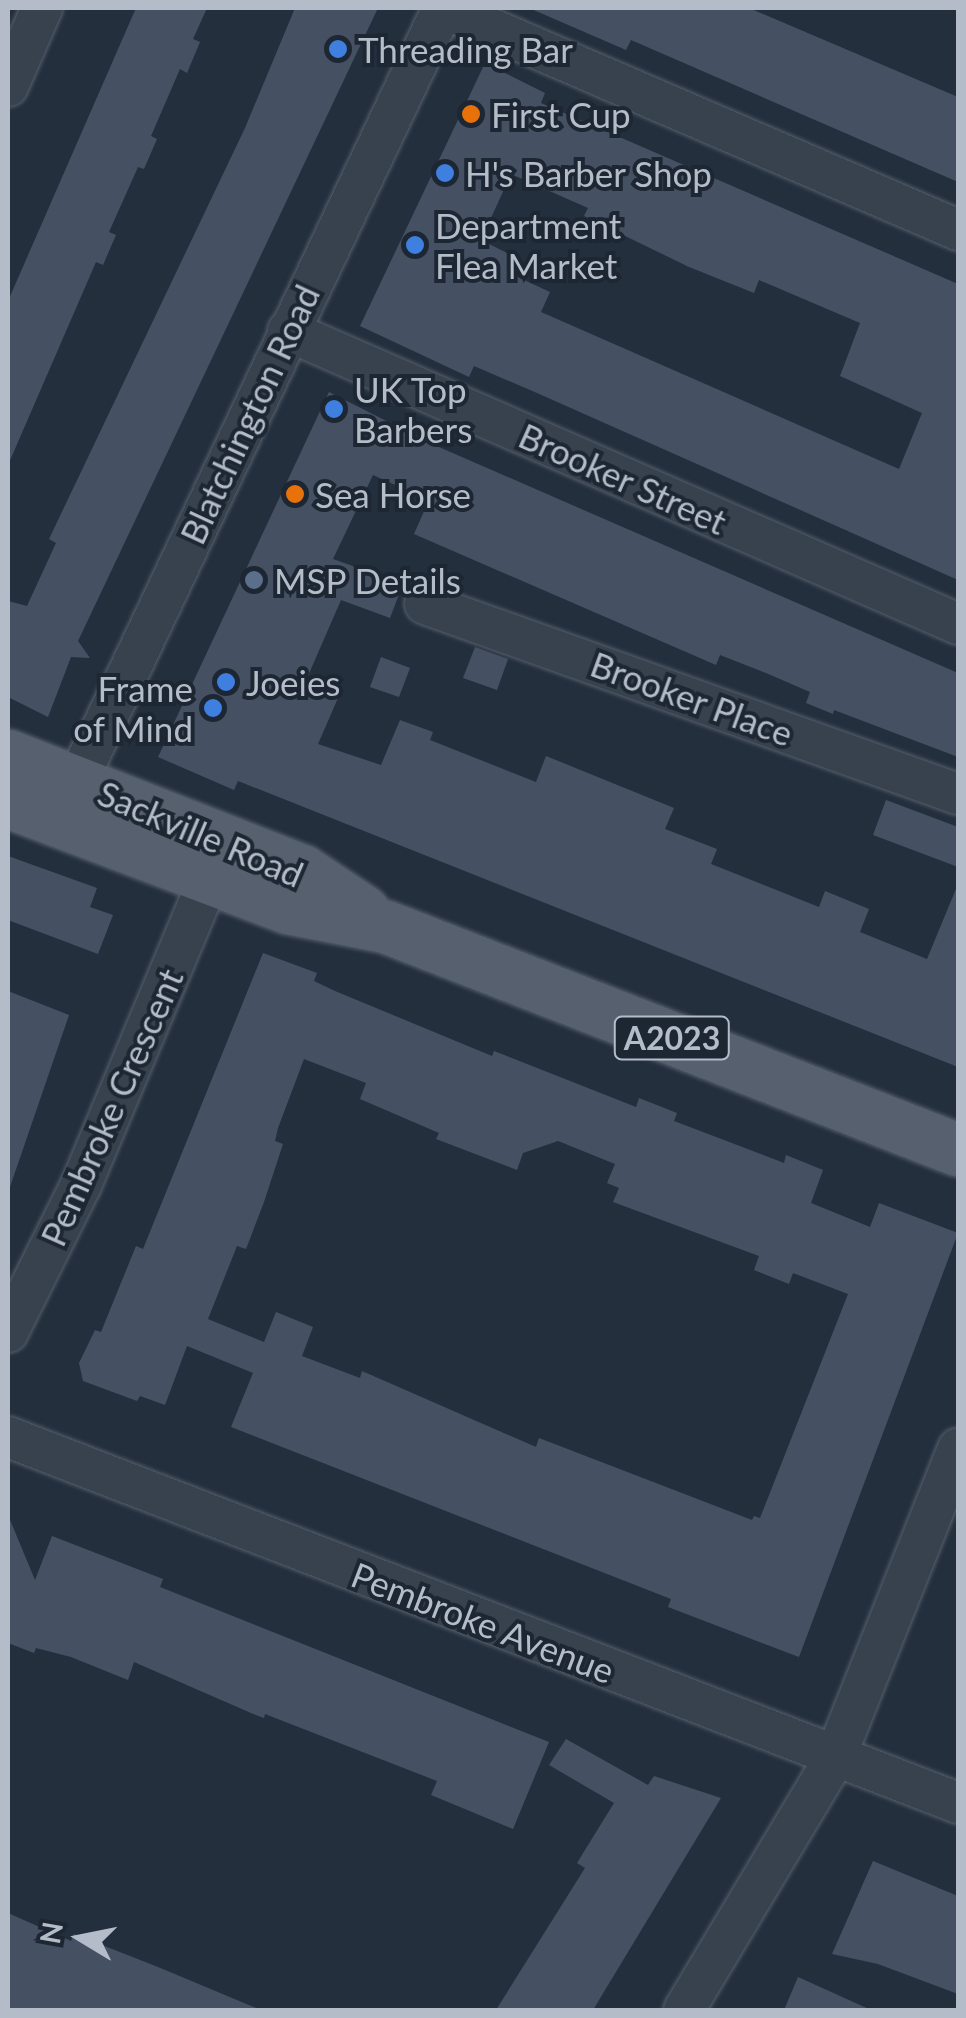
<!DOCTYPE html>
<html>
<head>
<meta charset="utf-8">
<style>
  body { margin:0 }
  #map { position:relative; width:966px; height:2018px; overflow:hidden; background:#242f3e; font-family:Lato,sans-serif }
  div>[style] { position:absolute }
  .building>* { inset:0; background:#455162 }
  .roads { filter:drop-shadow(0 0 2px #565f6c) drop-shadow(0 0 2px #565f6c) }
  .minor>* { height:40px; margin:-20px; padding:0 20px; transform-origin:20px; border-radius:20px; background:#38414e }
  .major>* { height:52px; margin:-26px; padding:0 26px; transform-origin:26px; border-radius:26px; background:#56606e }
  .dots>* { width:28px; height:28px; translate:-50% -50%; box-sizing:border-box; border:5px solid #1d2633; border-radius:50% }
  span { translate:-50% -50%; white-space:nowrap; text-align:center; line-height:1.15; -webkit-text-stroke:8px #1d2633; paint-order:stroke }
  .shield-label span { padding:2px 8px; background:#1d2633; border:2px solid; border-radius:8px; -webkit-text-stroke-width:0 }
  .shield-label { font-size:32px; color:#b4bcc9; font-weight:700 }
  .poi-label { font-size:35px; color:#b4bcc9 }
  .left { translate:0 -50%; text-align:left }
  .right { translate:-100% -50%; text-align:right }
  .street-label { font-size:35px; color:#b4bcc9 }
  .frame { position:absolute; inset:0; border:10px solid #b4bcc9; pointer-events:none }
  .north { position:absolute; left:30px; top:1888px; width:100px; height:100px; -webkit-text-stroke:8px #1d2633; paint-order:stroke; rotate:280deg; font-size:28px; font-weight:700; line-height:40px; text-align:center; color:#b4bcc9 }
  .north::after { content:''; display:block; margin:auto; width:35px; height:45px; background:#b4bcc9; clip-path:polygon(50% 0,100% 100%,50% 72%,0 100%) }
</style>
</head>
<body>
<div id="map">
  <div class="building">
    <i style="clip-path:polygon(136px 8px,207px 8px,193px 39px,200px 42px,187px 73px,180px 69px,151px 136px,157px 139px,144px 169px,138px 167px,109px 232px,116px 235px,103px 265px,96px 262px,8px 465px,8px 301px)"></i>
    <i style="clip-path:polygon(295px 8px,378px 8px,78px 641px,90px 658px,71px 657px,48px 717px,8px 697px,8px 601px,27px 606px,56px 543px,49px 539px,245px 128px)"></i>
    <i style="clip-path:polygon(529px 8px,749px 8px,958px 97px,958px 182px,631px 40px,626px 50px)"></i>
    <i style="clip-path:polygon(evenodd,485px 63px,545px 93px,541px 103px,958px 284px,958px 580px,537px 393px,474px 366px,469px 377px,360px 326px,485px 63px,511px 174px,588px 208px,584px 216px,689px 267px,754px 293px,759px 280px,860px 323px,840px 376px,922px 413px,899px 469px,541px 312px,550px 292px,511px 274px,519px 259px,481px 240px,511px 174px)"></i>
    <i style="clip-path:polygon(329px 392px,432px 444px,958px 673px,958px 757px,834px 710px,833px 714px,806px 703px,810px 692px,766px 673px,720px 655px,716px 665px,414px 534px,429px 500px,373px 475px,333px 559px,403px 584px,390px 618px,341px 600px,304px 685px,338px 698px,318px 744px,381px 765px,400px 720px,433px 732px,430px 740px,536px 782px,546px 756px,674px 808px,665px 829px,717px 849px,711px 864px,819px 907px,825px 891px,869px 909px,860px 932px,927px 959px,958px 884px,958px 1067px,238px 781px,234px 790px,158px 757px)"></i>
    <i style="clip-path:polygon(475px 647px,508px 659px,497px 690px,463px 678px)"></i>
    <i style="clip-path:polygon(381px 657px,410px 668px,399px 697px,370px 687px)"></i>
    <i style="clip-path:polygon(886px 800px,958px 827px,958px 867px,873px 835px)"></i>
    <i style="clip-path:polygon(8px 856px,97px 888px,90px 907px,113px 915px,98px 954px,8px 920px)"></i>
    <i style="clip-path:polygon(evenodd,263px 953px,317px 973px,314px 981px,335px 991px,492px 1056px,494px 1051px,636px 1107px,639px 1098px,677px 1113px,674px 1121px,784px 1163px,786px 1155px,823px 1170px,811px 1203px,870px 1227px,879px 1203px,958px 1233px,799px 1657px,668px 1607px,671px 1599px,231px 1427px,253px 1373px,187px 1346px,165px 1405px,140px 1396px,137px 1401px,83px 1381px,79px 1363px,95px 1330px,101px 1332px,136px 1246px,143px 1249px,263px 953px,304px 1059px,366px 1083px,360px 1099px,439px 1133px,436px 1139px,517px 1170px,523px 1153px,558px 1141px,615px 1164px,607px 1183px,619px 1188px,613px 1202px,759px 1256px,754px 1270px,789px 1284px,793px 1273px,848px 1294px,760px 1518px,754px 1516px,752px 1520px,539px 1438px,536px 1447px,362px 1371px,360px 1378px,302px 1356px,313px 1327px,276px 1312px,264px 1342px,208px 1319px,237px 1246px,246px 1249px,264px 1202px,283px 1144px,275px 1141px,278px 1128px,304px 1059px)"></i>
    <i style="clip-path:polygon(8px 991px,69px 1015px,10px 1187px,8px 1186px)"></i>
    <i style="clip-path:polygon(8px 1515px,35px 1580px,52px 1536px,163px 1579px,160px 1587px,549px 1742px,513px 1829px,431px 1795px,437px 1781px,265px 1714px,264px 1718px,251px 1713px,134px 1662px,128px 1680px,71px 1657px,36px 1648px,34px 1653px,8px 1643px)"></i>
    <i style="clip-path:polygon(566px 1739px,648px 1785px,654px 1776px,721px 1798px,593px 2010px,496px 2010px,585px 1868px,577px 1863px,614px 1803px,549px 1765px)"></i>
    <i style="clip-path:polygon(873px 1861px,958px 1896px,958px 1994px,878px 1964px,832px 1954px)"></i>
    <i style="clip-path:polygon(8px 1913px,71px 1941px,74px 1934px,158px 1967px,261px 2010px,8px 2010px)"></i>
    <i style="clip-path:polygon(798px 1977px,871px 2010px,784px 2010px)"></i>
  </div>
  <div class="roads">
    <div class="minor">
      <i style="left:443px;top:8px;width:561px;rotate:23.32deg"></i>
      <i style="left:8px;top:86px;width:85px;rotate:-66.4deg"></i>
      <i style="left:288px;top:331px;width:731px;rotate:23.62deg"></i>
      <i style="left:425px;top:604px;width:566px;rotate:19.62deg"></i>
      <i style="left:64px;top:809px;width:886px;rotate:-64.68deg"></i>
      <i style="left:8px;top:1332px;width:164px;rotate:-63.6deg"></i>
      <i style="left:81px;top:1185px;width:332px;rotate:-67.3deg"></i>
      <i style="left:8px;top:1437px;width:1018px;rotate:21.07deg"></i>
      <i style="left:684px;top:2010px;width:294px;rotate:-59.1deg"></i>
      <i style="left:835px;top:1758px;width:333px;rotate:-68.3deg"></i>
    </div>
    <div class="major">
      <i style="left:8px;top:756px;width:316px;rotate:21.4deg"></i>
      <i style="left:302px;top:871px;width:74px;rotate:33.5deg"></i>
      <i style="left:8px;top:802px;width:299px;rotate:20.7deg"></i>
      <i style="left:288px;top:908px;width:100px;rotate:11deg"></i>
      <i style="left:386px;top:927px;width:614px;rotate:21.3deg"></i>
    </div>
  </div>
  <div class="dots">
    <i style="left:338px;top:49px;background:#3f7fe0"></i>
    <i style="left:471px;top:114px;background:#e8710a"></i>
    <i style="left:445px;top:173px;background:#3f7fe0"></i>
    <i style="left:415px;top:245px;background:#3f7fe0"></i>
    <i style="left:334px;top:409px;background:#3f7fe0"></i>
    <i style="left:295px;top:494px;background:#e8710a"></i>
    <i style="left:254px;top:580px;background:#5c6f8a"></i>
    <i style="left:226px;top:682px;background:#3f7fe0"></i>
    <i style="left:213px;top:708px;background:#3f7fe0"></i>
  </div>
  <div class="shield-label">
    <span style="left:672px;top:1038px">A2023</span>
  </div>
  <div class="poi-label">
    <span class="left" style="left:358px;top:49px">Threading Bar</span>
    <span class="left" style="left:491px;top:114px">First Cup</span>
    <span class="left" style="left:465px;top:173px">H's Barber Shop</span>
    <span class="left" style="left:435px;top:245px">Department<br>Flea Market</span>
    <span class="left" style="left:354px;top:409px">UK Top<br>Barbers</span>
    <span class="left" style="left:315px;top:494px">Sea Horse</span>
    <span class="left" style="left:274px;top:580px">MSP Details</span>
    <span class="left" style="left:246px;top:682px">Joeies</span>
    <span class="right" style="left:193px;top:708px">Frame<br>of Mind</span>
  </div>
  <div class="street-label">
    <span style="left:249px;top:414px;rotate:-65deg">Blatchington Road</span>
    <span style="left:623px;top:478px;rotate:24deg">Brooker Street</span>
    <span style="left:692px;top:698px;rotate:20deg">Brooker Place</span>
    <span style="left:201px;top:833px;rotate:23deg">Sackville Road</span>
    <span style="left:111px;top:1107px;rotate:-66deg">Pembroke Crescent</span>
    <span style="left:483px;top:1622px;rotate:21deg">Pembroke Avenue</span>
  </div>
  <div class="frame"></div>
  <div class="north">N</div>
</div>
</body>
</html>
